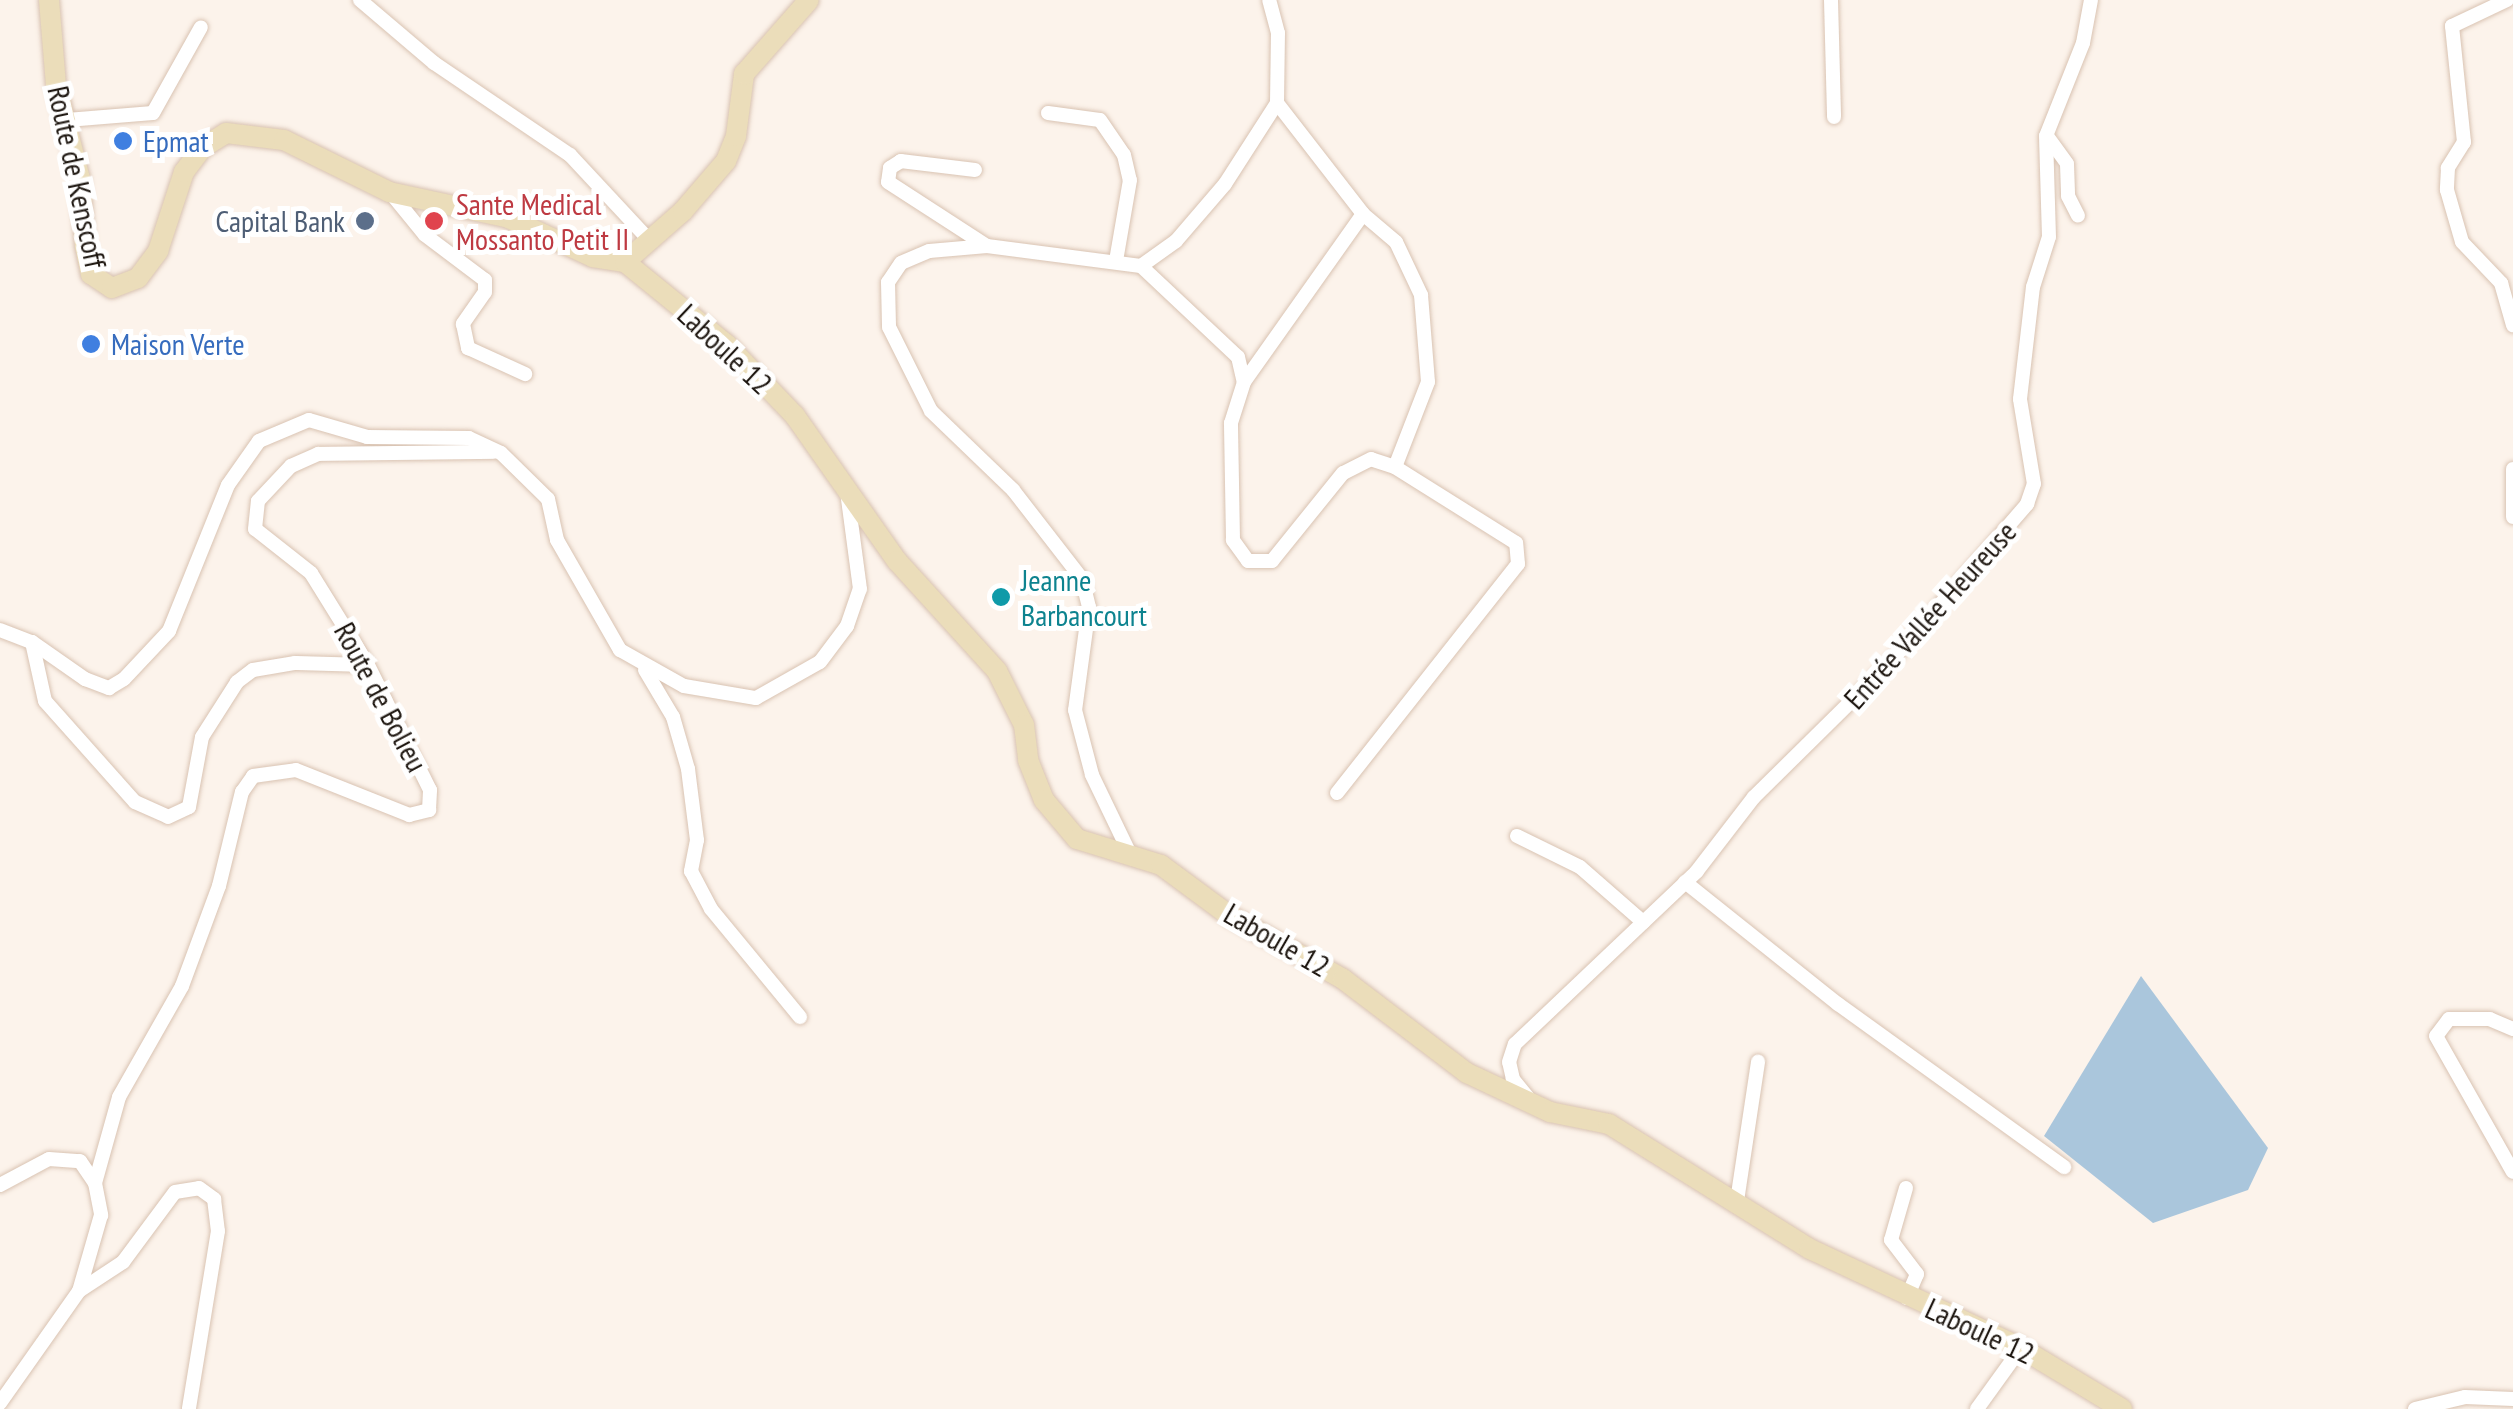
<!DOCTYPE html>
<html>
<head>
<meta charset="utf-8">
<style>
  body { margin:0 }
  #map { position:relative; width:2513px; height:1409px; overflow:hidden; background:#fcf3eb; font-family:"PT Sans Narrow",sans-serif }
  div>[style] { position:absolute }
  .water>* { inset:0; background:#aac6dc }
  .roads { filter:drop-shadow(0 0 2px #d9c3b2) drop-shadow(0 0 2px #d9c3b2) }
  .street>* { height:14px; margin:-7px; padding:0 7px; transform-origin:7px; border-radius:7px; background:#fff }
  .secondary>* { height:20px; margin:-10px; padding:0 10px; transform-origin:10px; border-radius:10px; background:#ebddba }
  .dots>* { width:28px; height:28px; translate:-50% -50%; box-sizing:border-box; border:5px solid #fff; border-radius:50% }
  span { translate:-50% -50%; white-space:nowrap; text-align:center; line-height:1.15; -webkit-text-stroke:10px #fff; paint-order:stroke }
  .shop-label { font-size:30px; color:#366cbe }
  .left { translate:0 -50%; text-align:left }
  .street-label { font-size:30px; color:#1e1711 }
  .health-label { font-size:30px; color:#be3a42 }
  .service-label { font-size:30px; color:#4e5e75 }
  .right { translate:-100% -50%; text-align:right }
  .culture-label { font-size:30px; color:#0d838f }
</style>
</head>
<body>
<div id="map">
  <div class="water">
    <i style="clip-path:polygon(2141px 976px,2268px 1148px,2248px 1190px,2153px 1223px,2044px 1136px)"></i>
  </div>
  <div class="roads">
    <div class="street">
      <i style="left:360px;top:0;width:97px;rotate:40.4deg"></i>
      <i style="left:434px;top:63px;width:164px;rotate:34.1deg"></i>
      <i style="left:570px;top:155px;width:119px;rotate:47deg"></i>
      <i style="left:1831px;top:0;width:117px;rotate:88.5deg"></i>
      <i style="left:2507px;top:0;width:61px;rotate:154.7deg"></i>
      <i style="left:2452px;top:26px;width:117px;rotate:84.1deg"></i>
      <i style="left:2464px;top:142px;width:31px;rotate:122deg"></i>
      <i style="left:2448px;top:168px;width:22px;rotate:93deg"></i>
      <i style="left:2447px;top:190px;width:54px;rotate:73.9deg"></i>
      <i style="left:2462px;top:242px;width:57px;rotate:46.4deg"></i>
      <i style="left:2501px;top:283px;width:44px;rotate:74.1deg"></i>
      <i style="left:1277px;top:103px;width:140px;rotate:52.2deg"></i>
      <i style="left:1363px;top:214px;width:43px;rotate:40.3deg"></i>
      <i style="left:1396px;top:242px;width:59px;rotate:64.7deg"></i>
      <i style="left:1421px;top:295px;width:87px;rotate:85.4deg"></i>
      <i style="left:1428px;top:382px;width:91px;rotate:111.2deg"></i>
      <i style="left:1048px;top:113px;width:52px;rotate:7.7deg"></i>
      <i style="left:1100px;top:120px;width:42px;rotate:55.6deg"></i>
      <i style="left:1124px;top:155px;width:26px;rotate:77deg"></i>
      <i style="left:1130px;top:180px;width:82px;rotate:99.8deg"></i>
      <i style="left:67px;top:120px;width:86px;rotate:-4.7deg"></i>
      <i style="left:153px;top:113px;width:98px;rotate:-60.8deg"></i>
      <i style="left:2047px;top:136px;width:34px;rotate:54deg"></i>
      <i style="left:2067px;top:164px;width:32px;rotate:88deg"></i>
      <i style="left:2068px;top:196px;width:22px;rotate:63deg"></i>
      <i style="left:975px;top:170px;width:75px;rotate:-173.1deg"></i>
      <i style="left:901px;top:161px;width:13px;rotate:148deg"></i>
      <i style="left:890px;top:168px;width:14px;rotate:98deg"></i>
      <i style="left:888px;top:182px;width:118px;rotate:32.9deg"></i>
      <i style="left:987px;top:246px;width:155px;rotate:7.4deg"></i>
      <i style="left:1141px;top:266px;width:133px;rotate:43.2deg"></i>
      <i style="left:1238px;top:357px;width:26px;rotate:77deg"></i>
      <i style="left:390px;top:192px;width:55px;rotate:50.9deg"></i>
      <i style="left:425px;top:235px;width:75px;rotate:36.9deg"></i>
      <i style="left:485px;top:280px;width:12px;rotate:90deg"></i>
      <i style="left:485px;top:292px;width:39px;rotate:125deg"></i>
      <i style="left:463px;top:324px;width:25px;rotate:78deg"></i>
      <i style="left:468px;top:348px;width:63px;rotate:24.5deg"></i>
      <i style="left:987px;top:246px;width:58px;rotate:175.1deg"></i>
      <i style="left:929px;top:251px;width:30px;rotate:157deg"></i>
      <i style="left:901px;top:263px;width:23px;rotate:124deg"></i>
      <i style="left:888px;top:282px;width:45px;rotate:88.7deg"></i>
      <i style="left:889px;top:327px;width:94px;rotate:63.4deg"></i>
      <i style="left:931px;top:411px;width:114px;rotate:43.9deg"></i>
      <i style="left:1013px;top:490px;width:113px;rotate:52.2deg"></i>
      <i style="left:1082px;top:579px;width:29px;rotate:76deg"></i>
      <i style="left:1089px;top:607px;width:104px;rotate:97.7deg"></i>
      <i style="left:1075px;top:710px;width:67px;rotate:75.3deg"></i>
      <i style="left:1092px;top:775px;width:92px;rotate:64.3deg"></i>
      <i style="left:1141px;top:266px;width:43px;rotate:-35.5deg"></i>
      <i style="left:1176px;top:241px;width:75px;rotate:-49.3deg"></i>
      <i style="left:1225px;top:184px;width:96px;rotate:-57.3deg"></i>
      <i style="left:1277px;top:103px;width:70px;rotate:-89.2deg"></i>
      <i style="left:1278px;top:33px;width:34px;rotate:-105deg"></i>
      <i style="left:2513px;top:469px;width:48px;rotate:90deg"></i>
      <i style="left:0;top:630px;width:34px;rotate:21deg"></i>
      <i style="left:32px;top:642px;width:65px;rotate:34.9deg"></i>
      <i style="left:85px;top:679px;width:26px;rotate:21deg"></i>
      <i style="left:109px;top:688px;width:17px;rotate:-31deg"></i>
      <i style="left:124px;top:679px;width:66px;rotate:-46.8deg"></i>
      <i style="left:169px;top:631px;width:157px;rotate:-68deg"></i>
      <i style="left:228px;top:485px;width:54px;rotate:-54.8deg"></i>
      <i style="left:259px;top:441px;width:54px;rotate:-22.8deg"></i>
      <i style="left:309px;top:420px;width:60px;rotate:16.3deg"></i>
      <i style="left:367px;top:437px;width:102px;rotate:0.6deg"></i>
      <i style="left:469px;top:438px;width:35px;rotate:25deg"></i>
      <i style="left:501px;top:453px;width:66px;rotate:44.4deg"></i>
      <i style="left:548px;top:499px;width:42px;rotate:77.6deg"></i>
      <i style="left:557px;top:540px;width:127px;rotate:60.2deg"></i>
      <i style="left:620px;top:650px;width:73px;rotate:29.4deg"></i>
      <i style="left:684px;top:686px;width:73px;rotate:9.5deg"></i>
      <i style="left:756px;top:698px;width:73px;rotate:-29.4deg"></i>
      <i style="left:820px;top:662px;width:45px;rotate:-53.1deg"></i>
      <i style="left:847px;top:626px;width:39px;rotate:-71deg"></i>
      <i style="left:860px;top:589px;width:91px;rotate:-97.6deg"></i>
      <i style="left:32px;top:642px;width:60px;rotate:77.6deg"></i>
      <i style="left:45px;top:701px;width:135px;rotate:48.3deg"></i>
      <i style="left:135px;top:802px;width:36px;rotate:24deg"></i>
      <i style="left:168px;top:817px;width:23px;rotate:-25deg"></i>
      <i style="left:189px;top:807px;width:71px;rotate:-79.5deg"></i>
      <i style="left:202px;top:737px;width:65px;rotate:-57.5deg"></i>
      <i style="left:237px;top:682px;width:20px;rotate:-37deg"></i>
      <i style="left:253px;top:670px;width:43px;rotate:-9.5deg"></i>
      <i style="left:295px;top:663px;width:73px;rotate:1.6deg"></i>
      <i style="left:645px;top:670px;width:55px;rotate:59.2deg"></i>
      <i style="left:673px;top:717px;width:54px;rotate:73.9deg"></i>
      <i style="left:688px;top:769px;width:72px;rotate:82.8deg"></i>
      <i style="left:697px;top:840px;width:32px;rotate:101deg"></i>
      <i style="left:691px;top:871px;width:43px;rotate:62.2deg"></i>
      <i style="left:711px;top:909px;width:140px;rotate:50.5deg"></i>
      <i style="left:1337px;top:793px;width:292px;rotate:-51.7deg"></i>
      <i style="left:1518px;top:564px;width:21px;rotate:-95deg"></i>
      <i style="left:1516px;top:543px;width:143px;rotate:-147.9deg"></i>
      <i style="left:1395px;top:467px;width:25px;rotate:-162deg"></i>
      <i style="left:1371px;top:459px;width:31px;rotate:153deg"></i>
      <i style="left:1343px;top:473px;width:113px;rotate:128.9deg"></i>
      <i style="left:1272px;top:561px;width:24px;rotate:180deg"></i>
      <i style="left:1248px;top:561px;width:26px;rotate:-126deg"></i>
      <i style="left:1233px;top:540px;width:117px;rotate:-91deg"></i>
      <i style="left:1231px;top:423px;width:43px;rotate:-72.4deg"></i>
      <i style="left:1244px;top:382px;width:206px;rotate:-54.7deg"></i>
      <i style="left:1517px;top:836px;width:70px;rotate:26.2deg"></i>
      <i style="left:1580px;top:867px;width:84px;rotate:41.1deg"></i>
      <i style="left:1685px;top:882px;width:196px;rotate:38.6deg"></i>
      <i style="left:1838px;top:1004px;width:279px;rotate:35.8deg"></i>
      <i style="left:2513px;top:1029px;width:25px;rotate:-157deg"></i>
      <i style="left:2490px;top:1019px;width:41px;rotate:180deg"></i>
      <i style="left:2449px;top:1019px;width:21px;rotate:127deg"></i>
      <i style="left:2436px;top:1036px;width:156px;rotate:60.5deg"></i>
      <i style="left:1529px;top:1099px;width:26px;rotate:-129deg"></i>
      <i style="left:1513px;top:1079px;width:17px;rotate:-103deg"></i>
      <i style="left:1509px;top:1062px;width:19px;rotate:-72deg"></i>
      <i style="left:1515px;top:1044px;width:251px;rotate:-43.5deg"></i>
      <i style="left:1697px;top:871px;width:93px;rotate:-52.4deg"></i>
      <i style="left:1754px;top:797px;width:185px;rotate:-44.6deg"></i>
      <i style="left:1886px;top:667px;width:216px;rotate:-49.1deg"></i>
      <i style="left:2027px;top:504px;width:21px;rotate:-71deg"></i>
      <i style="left:2034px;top:484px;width:86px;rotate:-99.4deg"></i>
      <i style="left:2020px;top:399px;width:113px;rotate:-83.4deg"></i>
      <i style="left:2033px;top:287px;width:52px;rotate:-72.3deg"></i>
      <i style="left:2049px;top:237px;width:101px;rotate:-91.7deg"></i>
      <i style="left:2046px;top:136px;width:100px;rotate:-68.3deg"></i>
      <i style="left:2083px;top:43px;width:44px;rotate:-79.5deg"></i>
      <i style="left:95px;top:1183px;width:89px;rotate:-74.4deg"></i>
      <i style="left:119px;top:1097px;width:128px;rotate:-60.4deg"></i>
      <i style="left:182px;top:986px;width:107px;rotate:-69.7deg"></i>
      <i style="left:219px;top:886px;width:97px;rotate:-76.3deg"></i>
      <i style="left:242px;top:792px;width:19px;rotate:-55deg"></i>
      <i style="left:253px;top:776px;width:43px;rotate:-7.9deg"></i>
      <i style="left:296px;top:770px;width:122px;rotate:21.7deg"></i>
      <i style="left:409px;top:815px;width:21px;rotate:-14deg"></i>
      <i style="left:429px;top:810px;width:20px;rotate:-87deg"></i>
      <i style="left:430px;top:790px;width:140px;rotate:-116.4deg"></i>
      <i style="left:368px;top:665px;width:108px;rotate:-121.8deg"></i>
      <i style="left:311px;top:573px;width:71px;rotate:-141.8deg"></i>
      <i style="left:255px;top:529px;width:28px;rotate:-84deg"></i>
      <i style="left:258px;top:501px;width:48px;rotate:-46.7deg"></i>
      <i style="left:291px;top:466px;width:30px;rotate:-24deg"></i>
      <i style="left:318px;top:454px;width:175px;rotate:-0.7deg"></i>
      <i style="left:0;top:1185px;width:55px;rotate:-28deg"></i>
      <i style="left:49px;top:1159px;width:31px;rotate:4deg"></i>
      <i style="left:80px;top:1161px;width:27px;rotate:56deg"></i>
      <i style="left:95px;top:1183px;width:33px;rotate:79deg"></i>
      <i style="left:101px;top:1215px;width:79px;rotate:106.1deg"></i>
      <i style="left:79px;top:1291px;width:137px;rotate:125.2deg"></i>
      <i style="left:1906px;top:1188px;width:54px;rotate:106.1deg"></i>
      <i style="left:1891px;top:1240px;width:43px;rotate:52.6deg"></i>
      <i style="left:1917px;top:1274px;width:26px;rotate:113deg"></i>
      <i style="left:1737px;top:1201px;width:141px;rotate:-81.4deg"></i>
      <i style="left:79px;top:1291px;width:53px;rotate:-33.4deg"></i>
      <i style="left:123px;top:1262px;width:87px;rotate:-53.4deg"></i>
      <i style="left:175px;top:1192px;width:24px;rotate:-9deg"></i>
      <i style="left:199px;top:1188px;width:19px;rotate:36deg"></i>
      <i style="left:214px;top:1199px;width:32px;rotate:83deg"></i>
      <i style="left:218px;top:1231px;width:180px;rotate:99.3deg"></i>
      <i style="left:1977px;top:1409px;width:75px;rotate:-54.2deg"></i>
      <i style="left:2415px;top:1409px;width:51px;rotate:-13.5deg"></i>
      <i style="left:2465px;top:1397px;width:48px;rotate:2.4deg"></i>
    </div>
    <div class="secondary">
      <i style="left:49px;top:0;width:85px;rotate:85.3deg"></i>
      <i style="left:56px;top:85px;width:97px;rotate:75.7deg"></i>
      <i style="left:80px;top:179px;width:67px;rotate:85.7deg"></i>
      <i style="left:85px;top:246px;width:29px;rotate:78deg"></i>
      <i style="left:91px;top:274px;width:25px;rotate:34deg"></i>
      <i style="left:112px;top:288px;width:28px;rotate:-21deg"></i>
      <i style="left:138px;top:278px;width:34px;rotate:-53deg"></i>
      <i style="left:158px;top:251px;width:83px;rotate:-71.8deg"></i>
      <i style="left:184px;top:172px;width:30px;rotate:-53deg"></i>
      <i style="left:202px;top:148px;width:28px;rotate:-32deg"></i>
      <i style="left:226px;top:133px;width:58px;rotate:6.9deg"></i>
      <i style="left:284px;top:140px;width:117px;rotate:26.3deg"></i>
      <i style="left:389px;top:192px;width:120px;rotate:12.1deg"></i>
      <i style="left:506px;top:217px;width:96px;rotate:24.7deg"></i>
      <i style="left:593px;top:257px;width:32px;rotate:9deg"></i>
      <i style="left:625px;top:262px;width:77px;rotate:-41.3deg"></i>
      <i style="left:683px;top:211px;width:66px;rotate:-49.3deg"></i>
      <i style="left:726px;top:161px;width:27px;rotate:-68deg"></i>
      <i style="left:736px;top:136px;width:63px;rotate:-82.6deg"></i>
      <i style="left:744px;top:74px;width:98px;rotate:-48.7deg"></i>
      <i style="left:625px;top:262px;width:132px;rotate:39.1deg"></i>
      <i style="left:727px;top:345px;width:98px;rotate:46.2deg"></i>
      <i style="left:795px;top:416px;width:177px;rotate:54.9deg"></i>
      <i style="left:897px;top:561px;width:149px;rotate:47.7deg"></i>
      <i style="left:997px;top:671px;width:60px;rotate:63.4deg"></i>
      <i style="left:1024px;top:725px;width:35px;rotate:83deg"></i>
      <i style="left:1028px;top:760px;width:43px;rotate:68.2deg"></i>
      <i style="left:1044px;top:800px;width:51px;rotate:49.8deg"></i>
      <i style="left:1077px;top:839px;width:88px;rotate:17.2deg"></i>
      <i style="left:1161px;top:865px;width:86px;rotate:36.5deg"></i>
      <i style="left:1230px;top:916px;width:129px;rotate:29.1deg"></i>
      <i style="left:1343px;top:979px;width:156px;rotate:37.2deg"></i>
      <i style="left:1467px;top:1073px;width:92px;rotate:25.2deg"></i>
      <i style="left:1550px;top:1112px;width:60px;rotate:11.5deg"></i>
      <i style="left:1609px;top:1124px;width:237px;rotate:31.9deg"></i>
      <i style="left:1810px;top:1249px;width:233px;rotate:25.1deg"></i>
      <i style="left:2021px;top:1348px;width:118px;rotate:31.1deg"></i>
    </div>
  </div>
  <div class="dots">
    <i style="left:123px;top:141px;background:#3f7fe0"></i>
    <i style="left:365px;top:221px;background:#5c6f8a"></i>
    <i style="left:434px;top:221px;background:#e0444e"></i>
    <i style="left:91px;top:344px;background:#3f7fe0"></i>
    <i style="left:1001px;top:597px;background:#0f9aa8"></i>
  </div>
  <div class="shop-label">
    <span class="left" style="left:143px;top:141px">Epmat</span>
    <span class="left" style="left:111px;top:344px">Maison Verte</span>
  </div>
  <div class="street-label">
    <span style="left:77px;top:177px;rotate:78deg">Route de Kenscoff</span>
    <span style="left:725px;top:349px;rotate:43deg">Laboule 12</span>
    <span style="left:1930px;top:615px;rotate:-48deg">Entrée Vallée Heureuse</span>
    <span style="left:381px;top:697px;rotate:62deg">Route de Bolieu</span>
    <span style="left:1277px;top:940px;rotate:30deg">Laboule 12</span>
    <span style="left:1980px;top:1331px;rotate:25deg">Laboule 12</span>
  </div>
  <div class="health-label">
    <span class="left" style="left:456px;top:221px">Sante Medical<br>Mossanto Petit II</span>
  </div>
  <div class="service-label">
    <span class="right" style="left:345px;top:221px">Capital Bank</span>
  </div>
  <div class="culture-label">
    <span class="left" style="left:1021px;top:597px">Jeanne<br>Barbancourt</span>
  </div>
</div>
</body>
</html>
